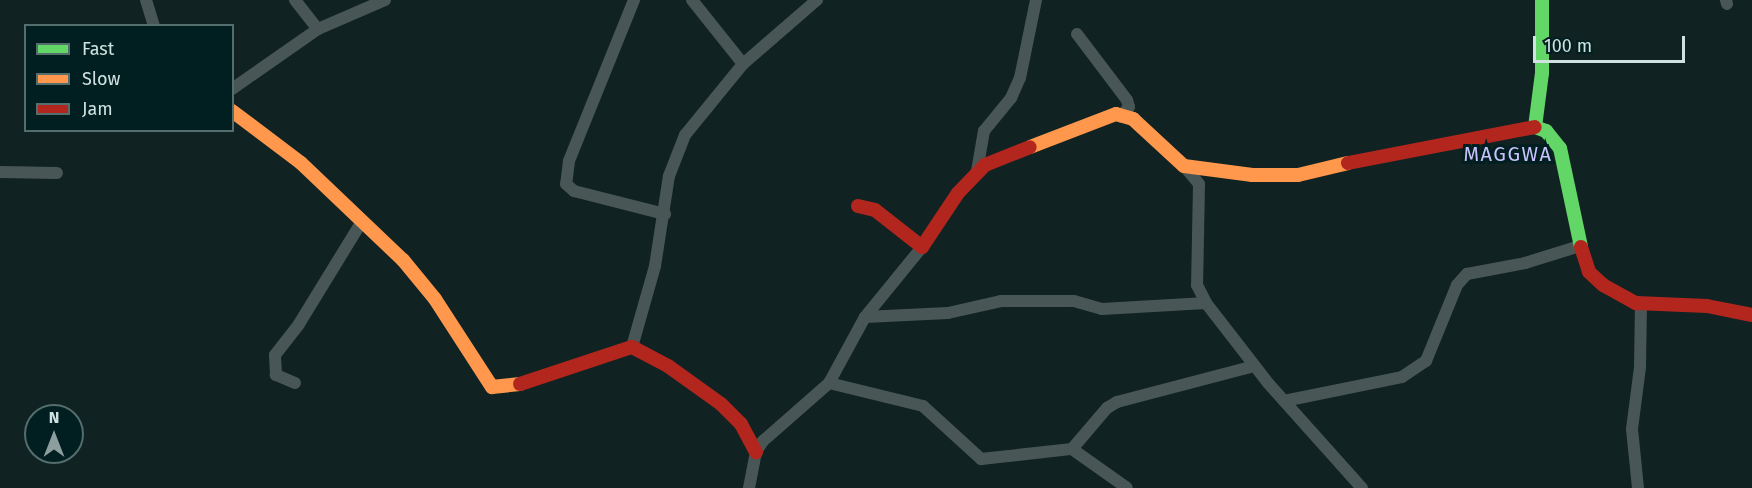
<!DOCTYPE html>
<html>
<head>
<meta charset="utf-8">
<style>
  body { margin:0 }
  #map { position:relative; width:1752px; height:488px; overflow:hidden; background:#122; font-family:"Fira Sans",sans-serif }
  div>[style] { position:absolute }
  .street>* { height:12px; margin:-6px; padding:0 6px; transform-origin:6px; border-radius:6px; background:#495656 }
  .fast>* { height:14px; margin:-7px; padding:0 7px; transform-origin:7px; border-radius:7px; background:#63d668 }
  .slow>* { height:14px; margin:-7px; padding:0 7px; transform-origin:7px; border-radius:7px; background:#ff974d }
  .jam>* { height:14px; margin:-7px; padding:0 7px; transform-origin:7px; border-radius:7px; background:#b3261e }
  span { translate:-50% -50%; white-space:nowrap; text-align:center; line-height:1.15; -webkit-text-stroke:6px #011f20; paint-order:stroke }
  .quarter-label { font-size:20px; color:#cac2fc; letter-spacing:1.5px }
  .legend { position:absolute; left:24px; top:24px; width:210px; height:108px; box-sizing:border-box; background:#011f20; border:2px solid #546d6d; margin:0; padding:8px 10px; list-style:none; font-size:18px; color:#d0e1e1 }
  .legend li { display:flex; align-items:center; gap:12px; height:30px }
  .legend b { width:30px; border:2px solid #546d6d }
  .north { position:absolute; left:24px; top:404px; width:60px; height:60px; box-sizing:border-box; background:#011f20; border:2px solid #546d6d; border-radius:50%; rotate:0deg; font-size:16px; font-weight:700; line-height:24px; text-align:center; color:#d0e1e1 }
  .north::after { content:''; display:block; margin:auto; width:21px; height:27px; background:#8d9e9e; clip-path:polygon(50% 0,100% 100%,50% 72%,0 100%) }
  .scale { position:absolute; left:1533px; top:36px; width:152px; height:27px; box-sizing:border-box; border:3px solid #d0e1e1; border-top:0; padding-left:8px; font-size:18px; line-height:21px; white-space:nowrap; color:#d0e1e1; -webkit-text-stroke:4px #011f20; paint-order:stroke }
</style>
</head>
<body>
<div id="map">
  <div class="street">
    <i style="left:146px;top:0;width:27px;rotate:73deg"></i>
    <i style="left:295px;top:0;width:37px;rotate:52deg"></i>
    <i style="left:634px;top:0;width:174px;rotate:112deg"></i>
    <i style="left:569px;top:161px;width:23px;rotate:97deg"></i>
    <i style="left:566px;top:184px;width:11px;rotate:41deg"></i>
    <i style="left:574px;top:191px;width:94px;rotate:14.2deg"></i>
    <i style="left:692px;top:0;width:82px;rotate:51.4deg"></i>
    <i style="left:1726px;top:0;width:4px;rotate:76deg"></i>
    <i style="left:1077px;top:34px;width:83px;rotate:52.9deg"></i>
    <i style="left:1127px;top:100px;width:7px;rotate:74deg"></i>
    <i style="left:1129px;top:107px;width:13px;rotate:132deg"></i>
    <i style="left:232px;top:89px;width:105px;rotate:-34.9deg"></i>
    <i style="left:318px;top:29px;width:73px;rotate:-23.4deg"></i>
    <i style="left:1184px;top:166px;width:23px;rotate:50deg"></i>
    <i style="left:1199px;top:184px;width:101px;rotate:91.1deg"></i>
    <i style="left:1197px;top:285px;width:20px;rotate:63deg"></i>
    <i style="left:1206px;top:303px;width:101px;rotate:52.2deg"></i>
    <i style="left:1268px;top:383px;width:141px;rotate:48.2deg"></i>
    <i style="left:977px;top:171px;width:41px;rotate:-80.1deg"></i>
    <i style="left:984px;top:131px;width:43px;rotate:-50.7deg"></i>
    <i style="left:1011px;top:98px;width:22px;rotate:-66deg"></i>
    <i style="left:1020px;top:78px;width:80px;rotate:-78.4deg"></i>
    <i style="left:0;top:172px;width:57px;rotate:1deg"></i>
    <i style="left:865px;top:317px;width:83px;rotate:-2.8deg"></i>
    <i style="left:948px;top:313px;width:54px;rotate:-12.8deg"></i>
    <i style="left:1001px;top:301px;width:73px"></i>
    <i style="left:1074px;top:301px;width:29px;rotate:16deg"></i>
    <i style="left:1102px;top:309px;width:104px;rotate:-3.3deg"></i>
    <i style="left:632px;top:347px;width:84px;rotate:-74.1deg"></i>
    <i style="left:655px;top:266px;width:91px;rotate:-81.2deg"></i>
    <i style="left:669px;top:176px;width:44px;rotate:-68.7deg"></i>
    <i style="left:685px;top:135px;width:92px;rotate:-50.8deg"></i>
    <i style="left:743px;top:64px;width:98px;rotate:-40.9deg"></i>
    <i style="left:295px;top:383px;width:21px;rotate:-157deg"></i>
    <i style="left:276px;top:375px;width:20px;rotate:-93deg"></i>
    <i style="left:275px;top:355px;width:39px;rotate:-52deg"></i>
    <i style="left:299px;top:324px;width:121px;rotate:-58.5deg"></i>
    <i style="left:829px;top:383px;width:97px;rotate:13.7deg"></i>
    <i style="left:923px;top:406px;width:79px;rotate:42.4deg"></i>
    <i style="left:981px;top:459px;width:92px;rotate:-6.3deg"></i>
    <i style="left:1072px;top:449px;width:67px;rotate:35.3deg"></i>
    <i style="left:1284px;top:401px;width:120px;rotate:-11.5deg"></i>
    <i style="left:1402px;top:377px;width:29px;rotate:-34deg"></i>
    <i style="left:1426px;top:361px;width:82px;rotate:-67.8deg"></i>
    <i style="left:1457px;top:285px;width:15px;rotate:-48deg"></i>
    <i style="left:1467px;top:274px;width:59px;rotate:-10.7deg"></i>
    <i style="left:1525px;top:263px;width:58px;rotate:-17.2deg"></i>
    <i style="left:1072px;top:449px;width:54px;rotate:-49.5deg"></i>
    <i style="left:1107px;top:408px;width:12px;rotate:-31deg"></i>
    <i style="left:1117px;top:402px;width:142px;rotate:-14.7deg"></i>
    <i style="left:749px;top:488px;width:37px;rotate:-79deg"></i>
    <i style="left:756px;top:452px;width:13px;rotate:-58deg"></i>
    <i style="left:763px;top:441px;width:88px;rotate:-41.3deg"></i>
    <i style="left:829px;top:383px;width:75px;rotate:-61.4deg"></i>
    <i style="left:865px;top:317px;width:90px;rotate:-50.8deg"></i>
    <i style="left:1638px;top:488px;width:59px;rotate:-95.8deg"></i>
    <i style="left:1632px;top:429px;width:63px;rotate:-82.6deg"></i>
    <i style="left:1640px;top:367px;width:64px;rotate:-89.1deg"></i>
  </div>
  <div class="fast">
    <i style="left:1542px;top:0;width:73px;rotate:90deg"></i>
    <i style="left:1542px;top:73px;width:54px;rotate:97.4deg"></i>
    <i style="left:1535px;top:127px;width:12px;rotate:20deg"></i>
    <i style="left:1546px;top:131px;width:22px;rotate:51deg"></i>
    <i style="left:1560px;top:148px;width:101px;rotate:78deg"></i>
  </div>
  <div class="slow">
    <i style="left:232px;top:111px;width:86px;rotate:37deg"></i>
    <i style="left:301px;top:163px;width:141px;rotate:43.6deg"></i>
    <i style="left:403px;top:260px;width:50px;rotate:50.6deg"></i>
    <i style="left:435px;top:299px;width:105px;rotate:57.1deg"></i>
    <i style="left:492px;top:387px;width:28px;rotate:-6deg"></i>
    <i style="left:1030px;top:147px;width:92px;rotate:-21deg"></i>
    <i style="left:1116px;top:114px;width:18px;rotate:16deg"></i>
    <i style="left:1133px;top:119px;width:69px;rotate:42.7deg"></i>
    <i style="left:1184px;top:166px;width:69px;rotate:7.5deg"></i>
    <i style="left:1252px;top:175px;width:46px"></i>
    <i style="left:1298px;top:175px;width:51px;rotate:-13.5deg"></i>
  </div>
  <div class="jam">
    <i style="left:1348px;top:163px;width:190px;rotate:-10.9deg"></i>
    <i style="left:858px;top:206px;width:17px;rotate:13deg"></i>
    <i style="left:875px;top:210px;width:60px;rotate:38.2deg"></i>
    <i style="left:922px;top:247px;width:65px;rotate:-56.3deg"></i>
    <i style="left:958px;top:193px;width:39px;rotate:-46deg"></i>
    <i style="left:985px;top:165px;width:48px;rotate:-21.8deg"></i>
    <i style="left:1581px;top:247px;width:26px;rotate:72deg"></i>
    <i style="left:1589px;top:272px;width:19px;rotate:43deg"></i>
    <i style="left:1603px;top:285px;width:38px;rotate:29deg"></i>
    <i style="left:1636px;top:303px;width:71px;rotate:2.4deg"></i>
    <i style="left:1707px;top:306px;width:46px;rotate:11.3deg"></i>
    <i style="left:520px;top:384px;width:118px;rotate:-18.3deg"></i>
    <i style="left:632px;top:347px;width:41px;rotate:27.8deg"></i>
    <i style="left:668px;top:366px;width:65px;rotate:35.6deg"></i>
    <i style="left:721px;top:404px;width:28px;rotate:45deg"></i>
    <i style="left:741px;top:424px;width:32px;rotate:62deg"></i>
  </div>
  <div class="quarter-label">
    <span style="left:1508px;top:154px">MAGGWA</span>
  </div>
  <ul class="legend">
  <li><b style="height:8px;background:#63d668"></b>Fast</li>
  <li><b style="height:8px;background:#ff974d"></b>Slow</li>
  <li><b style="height:8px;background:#b3261e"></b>Jam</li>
  </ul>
  <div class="north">N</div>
  <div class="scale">100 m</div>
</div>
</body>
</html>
